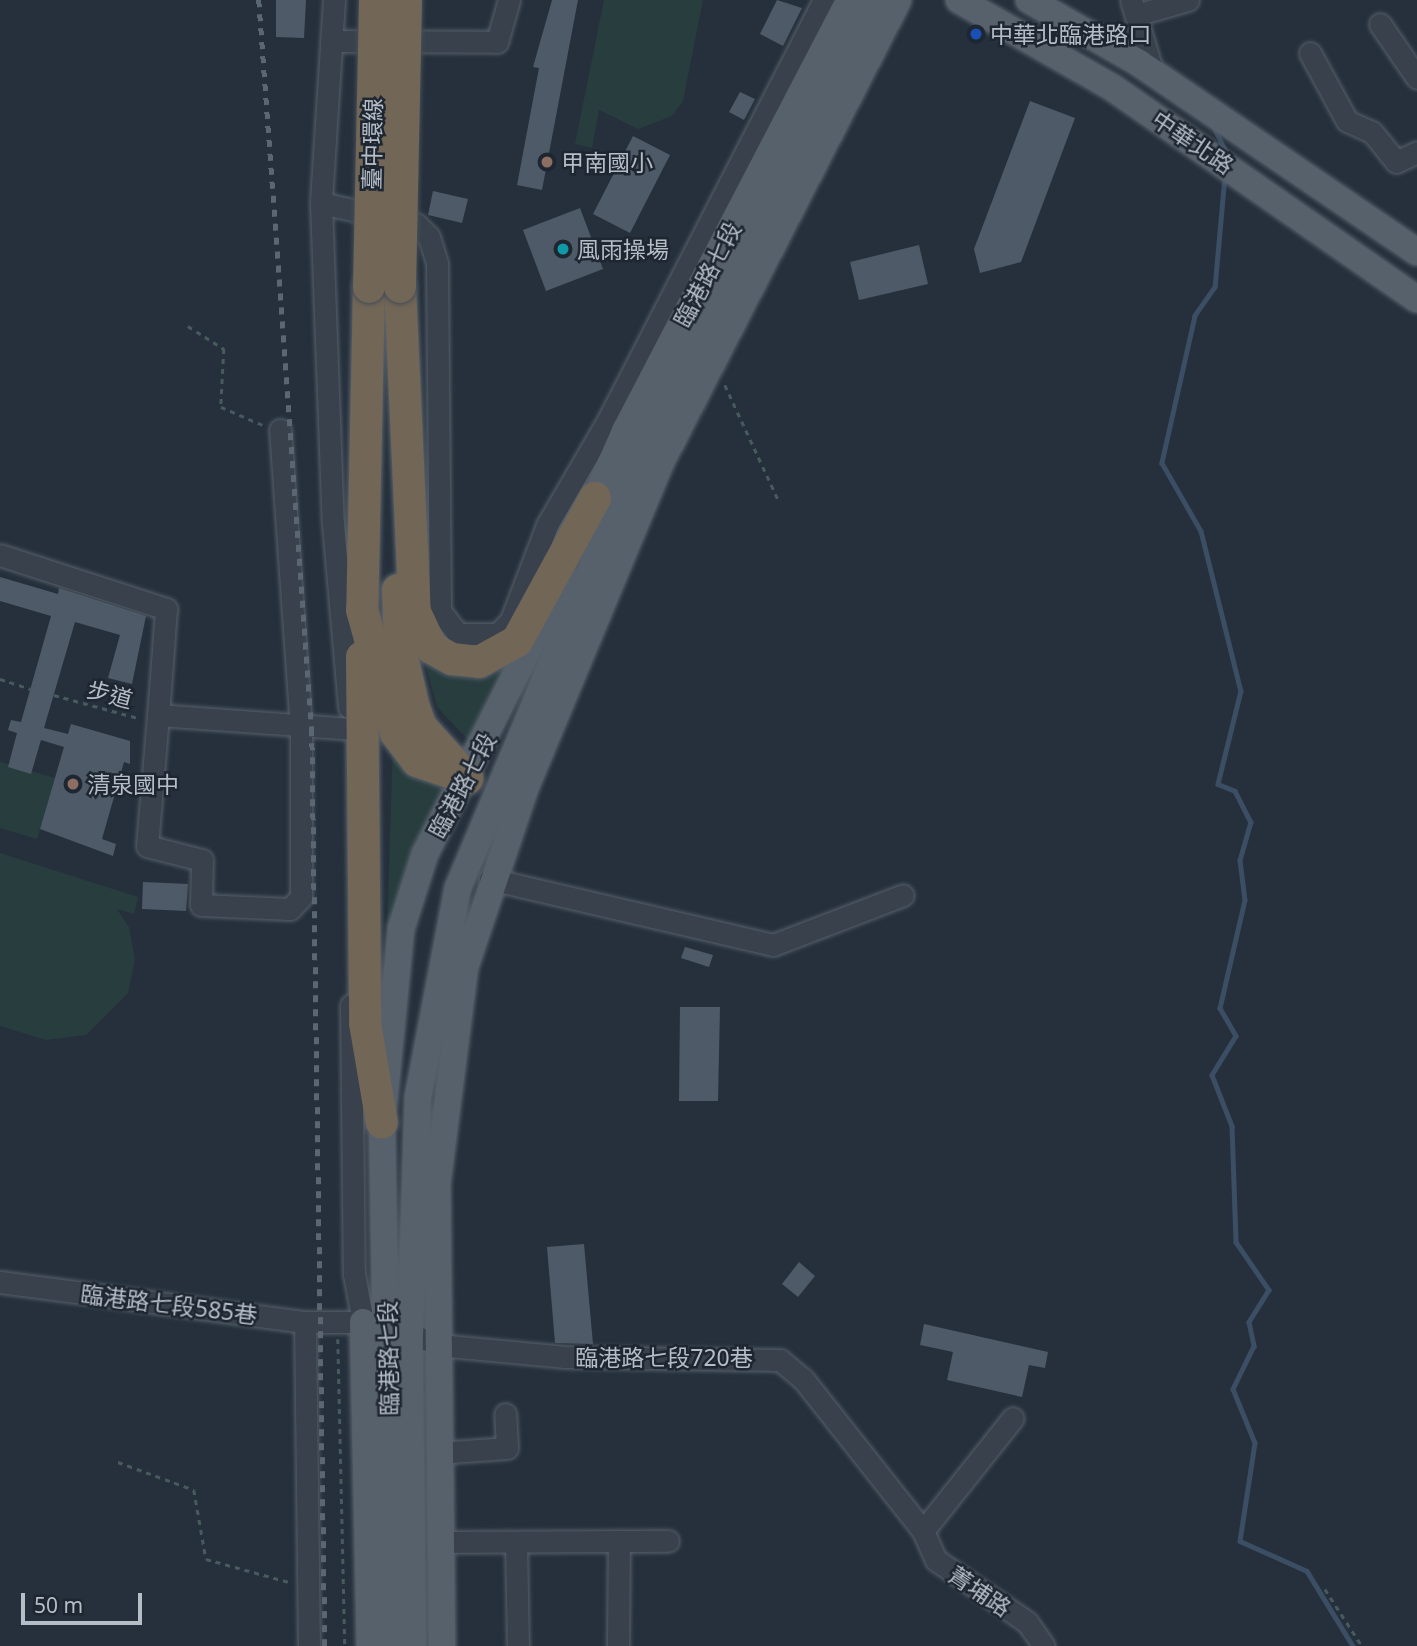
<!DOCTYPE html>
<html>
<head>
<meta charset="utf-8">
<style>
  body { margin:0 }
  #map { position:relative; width:1417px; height:1646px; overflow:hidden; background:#25303c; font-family:"Noto Sans","Noto Sans TC",sans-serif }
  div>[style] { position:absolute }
  .green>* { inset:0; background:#283d3e }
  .stream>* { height:4.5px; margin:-2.25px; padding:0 2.25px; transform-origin:2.25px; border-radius:2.25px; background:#3c4e64 }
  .building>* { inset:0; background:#4e5a67 }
  .path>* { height:2.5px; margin-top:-1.25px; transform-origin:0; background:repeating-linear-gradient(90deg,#475a5c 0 5px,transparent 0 10px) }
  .roads { filter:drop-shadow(0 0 2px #57606a) drop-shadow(0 0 2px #57606a) }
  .minor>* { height:21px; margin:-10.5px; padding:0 10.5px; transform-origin:10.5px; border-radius:10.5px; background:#39424c }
  .major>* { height:26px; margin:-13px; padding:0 13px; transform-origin:13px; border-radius:13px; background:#57616c }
  .highway>* { height:32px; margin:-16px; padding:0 16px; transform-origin:16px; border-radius:16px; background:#726657 }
  .rail>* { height:4.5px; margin-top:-2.25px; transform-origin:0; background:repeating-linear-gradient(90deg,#5b6673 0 7px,transparent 0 14px) }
  .bridges { filter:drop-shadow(0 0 2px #444d57) drop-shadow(0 0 2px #444d57) }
  .highway-bridge>* { height:32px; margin:-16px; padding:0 16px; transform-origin:16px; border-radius:16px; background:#726657 }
  .dots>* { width:19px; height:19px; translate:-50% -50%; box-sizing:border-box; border:4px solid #1e2731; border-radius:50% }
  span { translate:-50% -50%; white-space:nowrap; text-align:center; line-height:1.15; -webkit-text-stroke:5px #1e2731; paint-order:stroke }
  .poi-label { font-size:23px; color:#b5bdc7 }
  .left { translate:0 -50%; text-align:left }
  .street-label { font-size:23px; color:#b5bdc7 }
  .scale { position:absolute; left:21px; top:1593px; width:121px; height:32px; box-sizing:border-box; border:4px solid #b5bdc7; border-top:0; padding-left:9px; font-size:21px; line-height:24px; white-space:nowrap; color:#b5bdc7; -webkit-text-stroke:5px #1e2731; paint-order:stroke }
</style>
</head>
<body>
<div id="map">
  <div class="green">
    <i style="clip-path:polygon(604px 0,703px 0,683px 101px,672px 116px,638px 129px,599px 110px,592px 148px,575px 144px)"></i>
    <i style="clip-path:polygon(416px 630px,422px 645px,511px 657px,473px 745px,437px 707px)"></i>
    <i style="clip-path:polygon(393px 741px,404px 760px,446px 788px,387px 933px)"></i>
    <i style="clip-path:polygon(0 762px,55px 778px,37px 839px,0 828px)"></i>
    <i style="clip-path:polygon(0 853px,138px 897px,134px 914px,117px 909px,129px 927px,135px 959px,128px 993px,86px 1035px,46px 1040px,0 1026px)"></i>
  </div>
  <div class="stream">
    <i style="left:1214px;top:127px;width:30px;rotate:64deg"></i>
    <i style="left:1225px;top:176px;width:111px;rotate:95.1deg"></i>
    <i style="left:1215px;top:287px;width:35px;rotate:125deg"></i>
    <i style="left:1195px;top:316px;width:151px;rotate:102.7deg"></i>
    <i style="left:1162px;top:463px;width:78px;rotate:60.2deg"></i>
    <i style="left:1201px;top:531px;width:165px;rotate:76deg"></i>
    <i style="left:1241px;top:691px;width:96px;rotate:103.9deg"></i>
    <i style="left:1218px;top:784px;width:18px;rotate:22deg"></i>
    <i style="left:1235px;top:791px;width:35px;rotate:63deg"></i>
    <i style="left:1251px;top:822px;width:40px;rotate:106deg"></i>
    <i style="left:1240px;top:860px;width:40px;rotate:82.9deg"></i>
    <i style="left:1245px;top:900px;width:111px;rotate:103deg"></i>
    <i style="left:1220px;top:1008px;width:32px;rotate:60deg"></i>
    <i style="left:1236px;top:1036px;width:46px;rotate:121.6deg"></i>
    <i style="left:1212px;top:1075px;width:55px;rotate:68.6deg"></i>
    <i style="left:1232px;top:1126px;width:116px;rotate:88deg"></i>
    <i style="left:1236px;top:1242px;width:58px;rotate:55.5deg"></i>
    <i style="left:1269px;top:1290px;width:38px;rotate:122deg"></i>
    <i style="left:1249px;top:1322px;width:25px;rotate:78deg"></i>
    <i style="left:1254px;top:1346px;width:48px;rotate:116deg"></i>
    <i style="left:1233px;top:1389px;width:58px;rotate:67.8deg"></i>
    <i style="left:1255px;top:1443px;width:99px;rotate:98.7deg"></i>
    <i style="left:1240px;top:1541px;width:73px;rotate:24.1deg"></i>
    <i style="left:1307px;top:1571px;width:88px;rotate:58.5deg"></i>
  </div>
  <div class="building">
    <i style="clip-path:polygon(276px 0,306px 0,304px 38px,276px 37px)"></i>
    <i style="clip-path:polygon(552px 0,578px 0,542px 190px,517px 185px,539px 68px,533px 67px)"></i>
    <i style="clip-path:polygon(777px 0,802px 8px,783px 46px,760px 34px)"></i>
    <i style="clip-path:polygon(740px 92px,755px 99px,744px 120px,729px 112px)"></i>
    <i style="clip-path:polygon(1030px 101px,1075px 118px,1021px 262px,980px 273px,974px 249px)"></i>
    <i style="clip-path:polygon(633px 136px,670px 155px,630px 233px,593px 214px)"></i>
    <i style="clip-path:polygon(433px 191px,468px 199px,462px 223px,428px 215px)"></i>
    <i style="clip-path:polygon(580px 208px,603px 269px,546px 291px,523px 230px)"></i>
    <i style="clip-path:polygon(919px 245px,928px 284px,859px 300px,850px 262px)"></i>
    <i style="clip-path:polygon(0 577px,58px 594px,59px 588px,146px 616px,132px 684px,108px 678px,120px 635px,75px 622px,44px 728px,68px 734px,71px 724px,130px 741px,130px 764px,124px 762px,102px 839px,116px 844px,113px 856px,40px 829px,64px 747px,41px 740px,31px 774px,8px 767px,17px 733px,8px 730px,11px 720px,21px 722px,51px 616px,0 601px)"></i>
    <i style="clip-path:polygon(143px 882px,188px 884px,186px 911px,142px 909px)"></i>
    <i style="clip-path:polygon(685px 947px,713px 955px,709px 967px,681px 958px)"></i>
    <i style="clip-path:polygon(680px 1007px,720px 1007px,718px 1101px,679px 1101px)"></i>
    <i style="clip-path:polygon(584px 1244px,593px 1344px,555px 1343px,547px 1247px)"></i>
    <i style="clip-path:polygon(799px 1262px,815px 1276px,798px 1297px,782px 1284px)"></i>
    <i style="clip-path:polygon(924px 1324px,1048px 1352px,1045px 1368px,1029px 1365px,1022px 1397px,947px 1380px,953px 1352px,920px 1345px)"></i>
  </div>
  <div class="path">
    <i style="left:188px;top:326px;width:43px;rotate:32.6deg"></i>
    <i style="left:224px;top:349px;width:58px;rotate:93deg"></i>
    <i style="left:221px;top:407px;width:46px;rotate:23.2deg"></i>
    <i style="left:725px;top:385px;width:126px;rotate:65.1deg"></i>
    <i style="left:0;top:679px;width:32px;rotate:18deg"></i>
    <i style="left:54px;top:695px;width:87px;rotate:15.3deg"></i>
    <i style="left:338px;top:1339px;width:307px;rotate:88.7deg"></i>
    <i style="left:118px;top:1462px;width:81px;rotate:20.2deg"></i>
    <i style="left:194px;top:1490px;width:70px;rotate:80.1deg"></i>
    <i style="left:206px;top:1559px;width:86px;rotate:15.5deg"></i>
    <i style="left:1325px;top:1589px;width:68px;rotate:57deg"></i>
  </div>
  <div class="roads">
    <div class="minor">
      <i style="left:334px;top:0;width:203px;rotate:93.7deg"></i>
      <i style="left:321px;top:203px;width:321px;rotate:87.9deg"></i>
      <i style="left:333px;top:524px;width:184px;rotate:85deg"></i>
      <i style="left:1131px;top:0;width:76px;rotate:73.2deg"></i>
      <i style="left:1136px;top:15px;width:54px;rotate:-16.1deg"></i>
      <i style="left:1380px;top:24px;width:65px;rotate:55.6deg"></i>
      <i style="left:331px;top:41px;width:166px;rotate:0.3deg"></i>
      <i style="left:497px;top:42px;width:44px;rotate:-74.1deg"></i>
      <i style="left:1310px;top:53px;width:77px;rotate:61.4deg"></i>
      <i style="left:1347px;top:121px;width:27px;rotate:24deg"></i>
      <i style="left:1372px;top:132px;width:38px;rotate:51deg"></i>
      <i style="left:1396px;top:162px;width:23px;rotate:-25deg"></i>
      <i style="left:321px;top:203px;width:97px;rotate:12.5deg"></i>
      <i style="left:416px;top:224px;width:18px;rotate:45deg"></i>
      <i style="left:429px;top:237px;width:28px;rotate:73deg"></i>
      <i style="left:437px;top:264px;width:347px;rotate:89.5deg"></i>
      <i style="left:440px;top:611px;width:29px;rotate:52deg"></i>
      <i style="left:458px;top:634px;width:40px"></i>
      <i style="left:498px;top:634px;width:19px;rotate:-47deg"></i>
      <i style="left:511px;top:620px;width:102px;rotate:-69.2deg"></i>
      <i style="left:547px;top:525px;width:119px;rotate:-59.8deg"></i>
      <i style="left:607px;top:422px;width:475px;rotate:-62.8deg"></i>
      <i style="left:0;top:555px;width:175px;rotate:18deg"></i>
      <i style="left:166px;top:609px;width:106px;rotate:94.3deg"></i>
      <i style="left:158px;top:715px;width:194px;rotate:4.1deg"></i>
      <i style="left:158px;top:715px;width:131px;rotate:94.8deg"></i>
      <i style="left:147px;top:846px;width:57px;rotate:14.3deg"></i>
      <i style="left:202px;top:860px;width:45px;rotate:91.3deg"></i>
      <i style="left:201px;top:905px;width:89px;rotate:2.6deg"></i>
      <i style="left:290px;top:909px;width:16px;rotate:-47deg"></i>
      <i style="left:301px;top:897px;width:168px;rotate:-90deg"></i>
      <i style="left:301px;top:729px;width:300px;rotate:-94deg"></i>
      <i style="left:490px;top:879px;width:291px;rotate:13.1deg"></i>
      <i style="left:773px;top:945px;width:139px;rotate:-21deg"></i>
      <i style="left:351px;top:1005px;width:269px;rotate:89.4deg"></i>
      <i style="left:354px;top:1274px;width:49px;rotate:79.4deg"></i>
      <i style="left:0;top:1282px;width:308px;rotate:7.5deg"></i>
      <i style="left:305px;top:1322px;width:58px"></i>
      <i style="left:363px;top:1322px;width:89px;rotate:15.6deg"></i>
      <i style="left:449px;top:1346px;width:117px;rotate:5.4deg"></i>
      <i style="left:565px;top:1357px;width:215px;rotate:0.8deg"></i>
      <i style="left:780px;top:1360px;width:30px;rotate:40deg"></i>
      <i style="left:803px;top:1379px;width:194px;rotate:51.7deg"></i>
      <i style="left:923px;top:1531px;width:32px;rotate:66deg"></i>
      <i style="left:936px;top:1560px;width:110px;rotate:34.3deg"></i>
      <i style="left:1027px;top:1622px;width:29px;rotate:55deg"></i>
      <i style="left:305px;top:1322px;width:324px;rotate:89.3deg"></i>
      <i style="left:437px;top:1453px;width:70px;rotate:-4.1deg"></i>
      <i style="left:507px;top:1448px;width:34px;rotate:-93deg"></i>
      <i style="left:923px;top:1531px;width:144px;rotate:-51.5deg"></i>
      <i style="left:441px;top:1542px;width:227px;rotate:-0.3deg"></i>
      <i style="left:516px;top:1543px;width:103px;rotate:88.9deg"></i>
      <i style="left:618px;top:1646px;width:105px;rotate:-89.5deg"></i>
    </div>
    <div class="major">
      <i style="left:959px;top:0;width:177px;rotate:29.7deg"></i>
      <i style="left:1113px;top:88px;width:370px;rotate:34.8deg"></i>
      <i style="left:1029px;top:0;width:127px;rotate:29.8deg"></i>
      <i style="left:1139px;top:63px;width:336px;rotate:34.2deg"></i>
      <i style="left:588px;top:515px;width:92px;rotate:-66.2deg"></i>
      <i style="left:625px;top:431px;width:486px;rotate:-62.5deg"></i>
      <i style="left:363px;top:1322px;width:324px;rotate:88.8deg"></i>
      <i style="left:391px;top:1646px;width:523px;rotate:-90.99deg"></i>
      <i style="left:382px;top:1123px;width:195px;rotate:-84.4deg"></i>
      <i style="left:401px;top:929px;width:79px;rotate:-72.3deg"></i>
      <i style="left:425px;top:854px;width:310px;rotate:-63.2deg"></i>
      <i style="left:413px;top:1646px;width:312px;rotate:-90.6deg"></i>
      <i style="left:410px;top:1334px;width:237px;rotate:-88.1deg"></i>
      <i style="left:418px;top:1097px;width:213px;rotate:-79.2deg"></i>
      <i style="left:458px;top:888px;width:469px;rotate:-67.3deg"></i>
      <i style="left:639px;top:455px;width:513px;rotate:-62.59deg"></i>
      <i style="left:442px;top:1646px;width:461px;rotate:-90.6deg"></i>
      <i style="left:437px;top:1185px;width:220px;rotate:-82.7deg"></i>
      <i style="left:465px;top:967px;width:191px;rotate:-71.4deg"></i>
      <i style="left:526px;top:786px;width:351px;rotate:-67.4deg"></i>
      <i style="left:661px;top:462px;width:519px;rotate:-62.84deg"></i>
    </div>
    <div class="highway">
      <i style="left:369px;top:287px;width:323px;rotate:91.2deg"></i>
      <i style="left:362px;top:610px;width:128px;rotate:74.5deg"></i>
      <i style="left:396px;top:733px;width:35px;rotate:53deg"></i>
      <i style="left:417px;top:761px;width:53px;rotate:18.8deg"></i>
      <i style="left:400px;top:287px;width:325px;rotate:87.4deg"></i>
      <i style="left:415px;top:612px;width:40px;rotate:65deg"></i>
      <i style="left:432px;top:648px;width:23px;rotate:29deg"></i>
      <i style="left:452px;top:659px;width:27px;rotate:6deg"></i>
      <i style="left:479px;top:662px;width:43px;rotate:-28.9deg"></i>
      <i style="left:517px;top:641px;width:163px;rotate:-61.4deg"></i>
      <i style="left:398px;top:590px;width:58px;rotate:88deg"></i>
      <i style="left:400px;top:648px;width:62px;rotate:76.9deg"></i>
      <i style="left:414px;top:708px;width:20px;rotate:70deg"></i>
      <i style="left:421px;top:727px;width:69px;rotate:48deg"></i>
      <i style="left:362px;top:657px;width:366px;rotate:89.5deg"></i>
      <i style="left:365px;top:1023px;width:101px;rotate:80.4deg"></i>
    </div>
  </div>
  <div class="rail">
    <i style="left:259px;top:0;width:731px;rotate:85.84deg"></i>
    <i style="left:312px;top:729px;width:917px;rotate:89.19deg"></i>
  </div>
  <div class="bridges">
    <div class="highway-bridge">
      <i style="left:369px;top:287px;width:287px;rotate:-88.8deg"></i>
      <i style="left:400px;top:287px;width:287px;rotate:-88.8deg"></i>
    </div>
  </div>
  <div class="dots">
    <i style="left:976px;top:34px;background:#1a4fb4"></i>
    <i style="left:547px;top:162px;background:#8d6e63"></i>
    <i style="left:563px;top:249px;background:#0f9aa8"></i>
    <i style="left:73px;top:784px;background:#8d6e63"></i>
  </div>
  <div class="poi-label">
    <span class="left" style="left:990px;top:34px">中華北臨港路口</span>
    <span class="left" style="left:561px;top:162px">甲南國小</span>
    <span class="left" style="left:577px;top:249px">風雨操場</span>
    <span class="left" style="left:87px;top:784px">清泉國中</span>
  </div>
  <div class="street-label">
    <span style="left:1193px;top:142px;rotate:34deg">中華北路</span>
    <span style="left:372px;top:144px;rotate:-89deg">臺中環線</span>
    <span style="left:707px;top:274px;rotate:-62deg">臨港路七段</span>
    <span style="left:110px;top:694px;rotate:15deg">步道</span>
    <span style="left:462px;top:785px;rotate:-62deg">臨港路七段</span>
    <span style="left:169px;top:1304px;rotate:7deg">臨港路七段585巷</span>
    <span style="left:664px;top:1357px">臨港路七段720巷</span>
    <span style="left:388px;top:1358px;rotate:-91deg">臨港路七段</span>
    <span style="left:980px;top:1591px;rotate:34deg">菁埔路</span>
  </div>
  <div class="scale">50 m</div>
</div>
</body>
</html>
